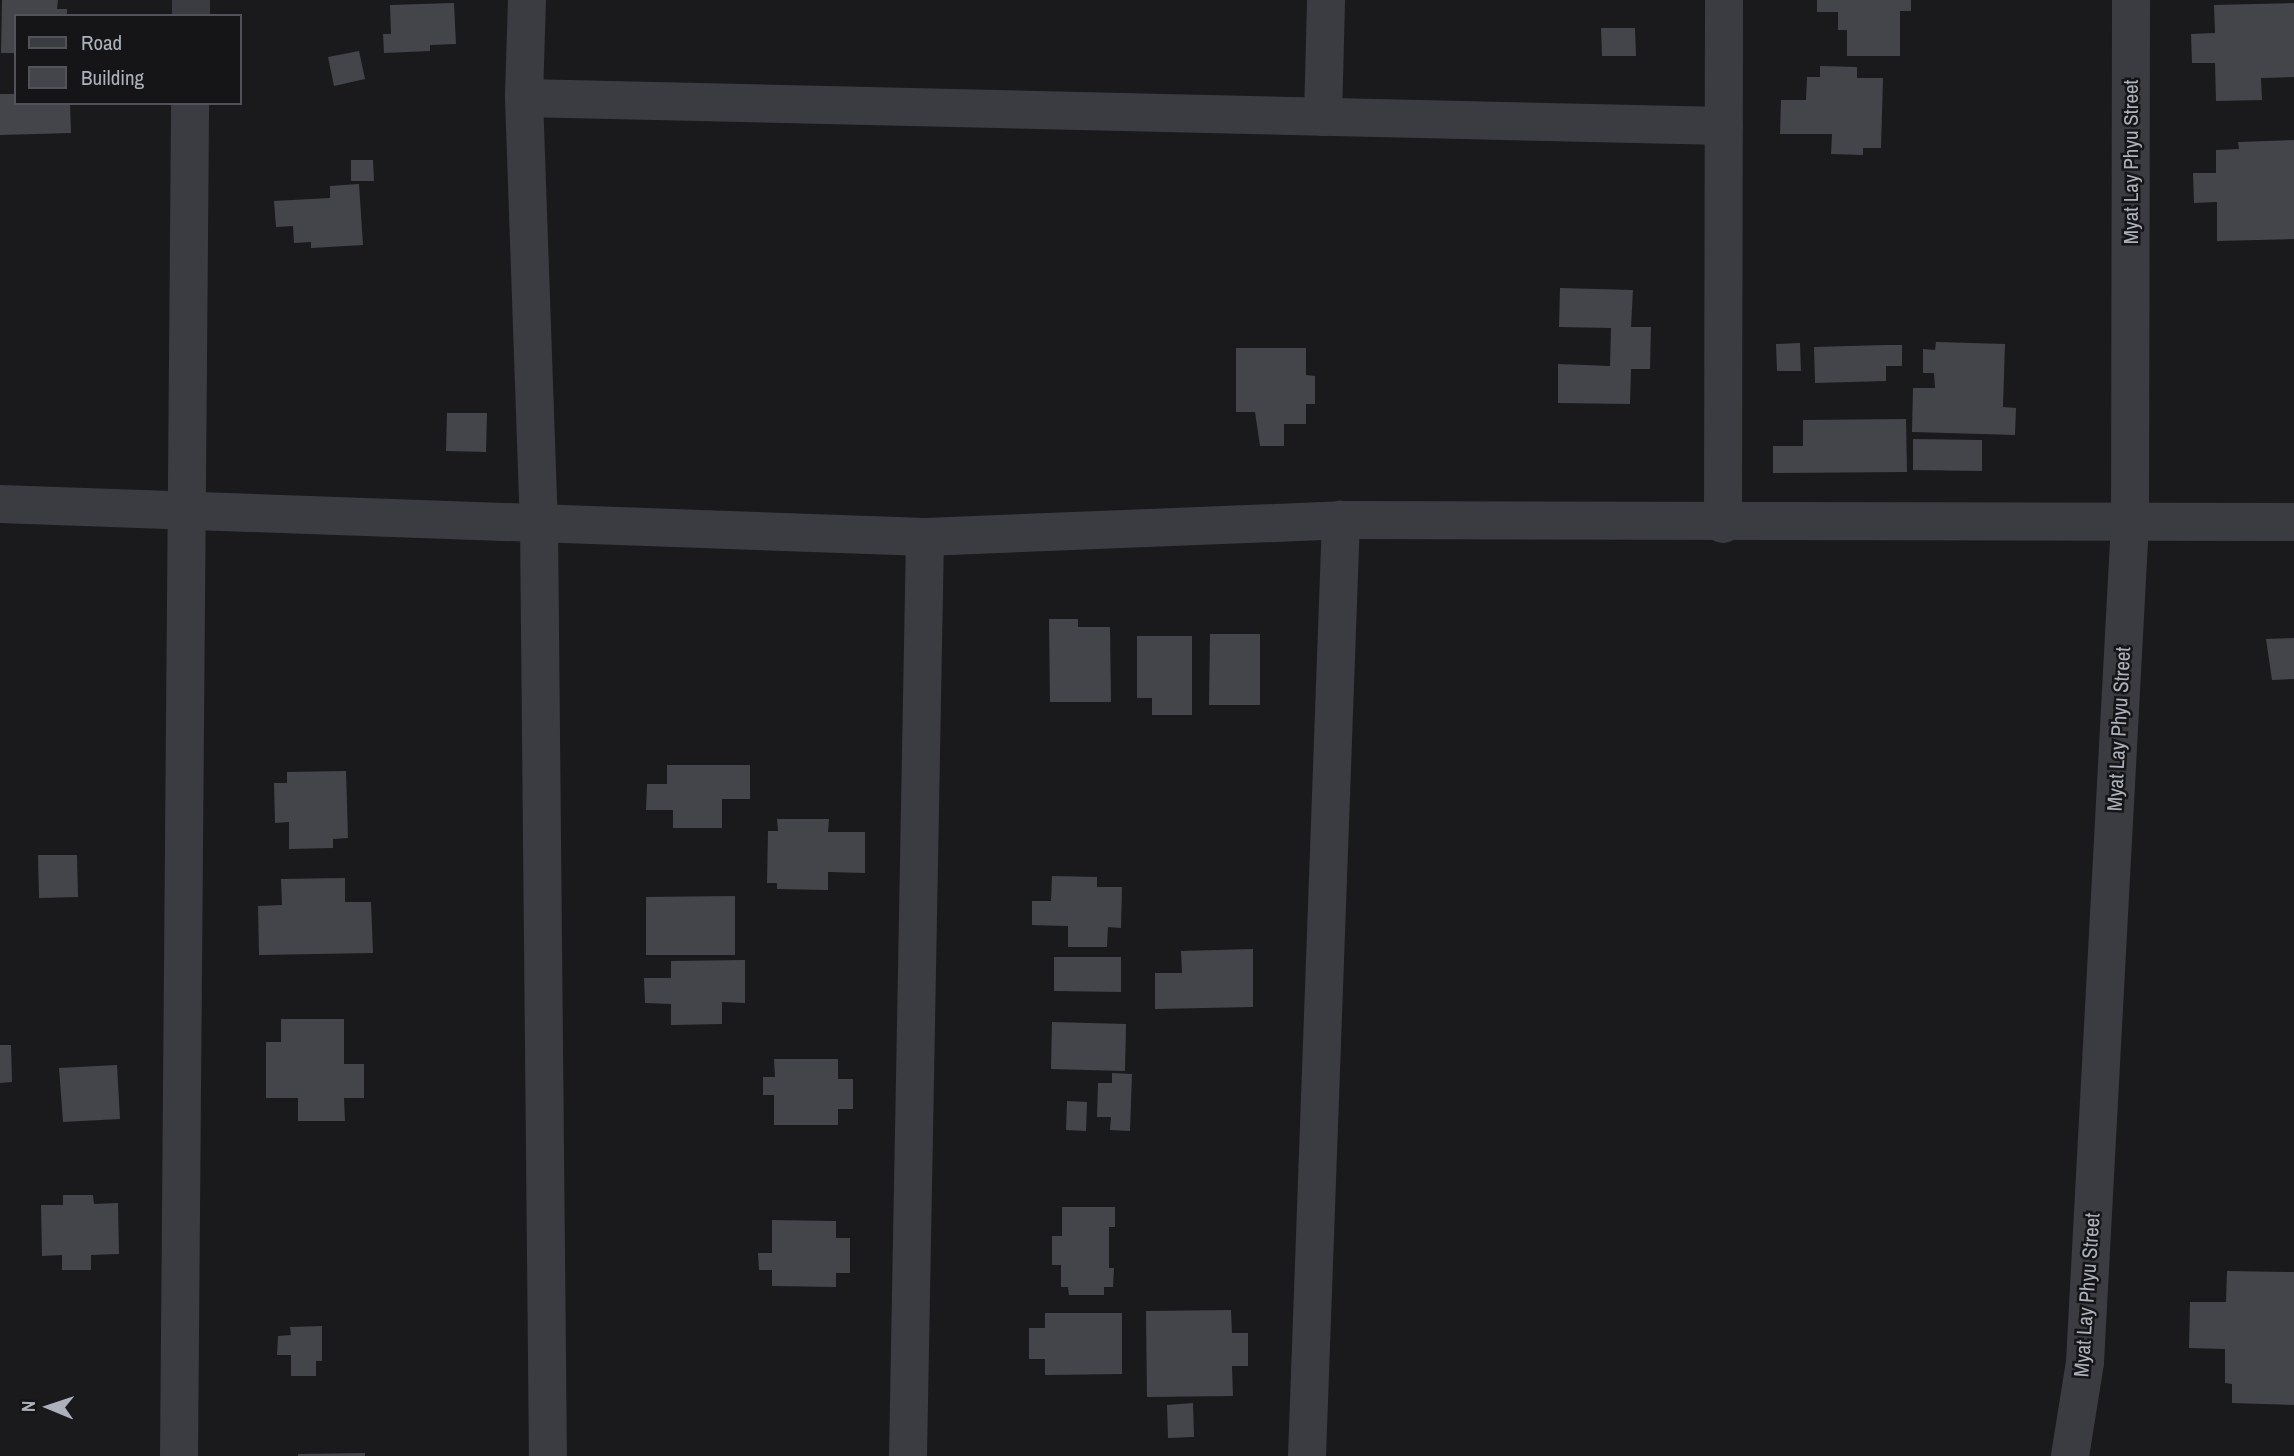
<!DOCTYPE html>
<html>
<head>
<meta charset="utf-8">
<style>
  body { margin:0 }
  #map { position:relative; width:2294px; height:1456px; overflow:hidden; background:#1a1a1d; font-family:"Archivo Narrow",sans-serif }
  div>[style] { position:absolute }
  .building>* { inset:0; background:#44454a }
  .street>* { height:38px; margin:-19px; padding:0 19px; transform-origin:19px; border-radius:19px; background:#3b3c42 }
  span { translate:-50% -50%; white-space:nowrap; text-align:center; line-height:1.15; -webkit-text-stroke:5px #151518; paint-order:stroke }
  .street-label { font-size:21px; color:#adb1bc }
  .legend { position:absolute; left:14px; top:14px; width:228px; height:91px; box-sizing:border-box; background:#151518; border:2px solid #52535a; margin:0; padding:9px 12px; list-style:none; font-size:21px; color:#adb1bc }
  .legend li { display:flex; align-items:center; gap:14px; height:35px }
  .legend b { width:35px; border:2px solid #52535a }
  .north { position:absolute; left:14px; top:1372px; width:70px; height:70px; -webkit-text-stroke:5px #151518; paint-order:stroke; rotate:272deg; font-size:19px; font-weight:700; line-height:28px; text-align:center; color:#adb1bc }
  .north::after { content:''; display:block; margin:auto; width:24px; height:32px; background:#adb1bc; clip-path:polygon(50% 0,100% 100%,50% 72%,0 100%) }
</style>
</head>
<body>
<div id="map">
  <div class="building">
    <i style="clip-path:polygon(2px 0,58px 0,57px 9px,67px 9px,67px 16px,16px 16px,16px 53px,1px 53px)"></i>
    <i style="clip-path:polygon(1817px 0,1911px 0,1911px 11px,1900px 11px,1900px 56px,1847px 56px,1847px 30px,1838px 30px,1838px 12px,1817px 12px)"></i>
    <i style="clip-path:polygon(454px 3px,456px 44px,430px 45px,430px 51px,384px 53px,383px 34px,391px 34px,390px 5px)"></i>
    <i style="clip-path:polygon(2294px 3px,2294px 77px,2261px 78px,2262px 100px,2216px 101px,2215px 63px,2192px 63px,2191px 34px,2215px 33px,2214px 5px)"></i>
    <i style="clip-path:polygon(1601px 28px,1635px 28px,1636px 56px,1602px 56px)"></i>
    <i style="clip-path:polygon(359px 51px,365px 79px,334px 86px,328px 57px)"></i>
    <i style="clip-path:polygon(1820px 66px,1857px 67px,1857px 78px,1883px 78px,1881px 148px,1863px 148px,1863px 155px,1831px 154px,1832px 134px,1780px 134px,1781px 100px,1806px 100px,1807px 77px,1820px 77px)"></i>
    <i style="clip-path:polygon(0 94px,16px 94px,16px 103px,70px 103px,71px 133px,0 135px)"></i>
    <i style="clip-path:polygon(2294px 140px,2294px 239px,2217px 241px,2217px 202px,2194px 203px,2193px 173px,2216px 173px,2216px 150px,2239px 149px,2238px 142px)"></i>
    <i style="clip-path:polygon(351px 160px,373px 160px,374px 181px,351px 181px)"></i>
    <i style="clip-path:polygon(359px 184px,363px 245px,311px 248px,311px 242px,294px 243px,293px 226px,276px 227px,274px 201px,330px 198px,330px 186px)"></i>
    <i style="clip-path:polygon(1560px 288px,1633px 290px,1631px 327px,1651px 327px,1650px 369px,1631px 369px,1630px 404px,1558px 403px,1558px 364px,1610px 366px,1611px 328px,1559px 327px)"></i>
    <i style="clip-path:polygon(1936px 342px,2005px 344px,2003px 407px,2016px 408px,2015px 435px,1912px 432px,1913px 388px,1935px 388px,1934px 373px,1923px 373px,1923px 349px,1935px 350px)"></i>
    <i style="clip-path:polygon(1800px 343px,1801px 371px,1777px 371px,1776px 344px)"></i>
    <i style="clip-path:polygon(1886px 345px,1902px 345px,1902px 366px,1886px 366px,1886px 381px,1815px 383px,1814px 347px)"></i>
    <i style="clip-path:polygon(1236px 348px,1306px 348px,1306px 375px,1315px 376px,1315px 404px,1306px 404px,1306px 424px,1284px 424px,1284px 446px,1260px 446px,1255px 412px,1236px 412px)"></i>
    <i style="clip-path:polygon(447px 413px,487px 413px,486px 452px,446px 451px)"></i>
    <i style="clip-path:polygon(1906px 419px,1907px 472px,1773px 473px,1773px 446px,1803px 446px,1803px 420px)"></i>
    <i style="clip-path:polygon(1913px 439px,1982px 440px,1982px 471px,1913px 470px)"></i>
    <i style="clip-path:polygon(1049px 619px,1078px 619px,1078px 627px,1110px 627px,1111px 702px,1050px 702px)"></i>
    <i style="clip-path:polygon(1210px 634px,1260px 634px,1260px 705px,1209px 705px)"></i>
    <i style="clip-path:polygon(1137px 636px,1192px 636px,1192px 715px,1152px 715px,1152px 698px,1137px 698px)"></i>
    <i style="clip-path:polygon(2294px 638px,2294px 679px,2272px 680px,2266px 639px)"></i>
    <i style="clip-path:polygon(667px 765px,750px 765px,750px 799px,722px 799px,722px 828px,673px 828px,673px 810px,646px 810px,647px 784px,667px 784px)"></i>
    <i style="clip-path:polygon(346px 771px,348px 838px,333px 839px,333px 848px,289px 849px,289px 822px,275px 823px,274px 783px,287px 783px,287px 772px)"></i>
    <i style="clip-path:polygon(777px 819px,829px 819px,828px 832px,865px 832px,865px 873px,828px 872px,828px 890px,777px 889px,777px 883px,767px 883px,768px 831px,778px 831px)"></i>
    <i style="clip-path:polygon(38px 855px,77px 855px,78px 897px,39px 898px)"></i>
    <i style="clip-path:polygon(1052px 876px,1097px 877px,1097px 887px,1122px 887px,1121px 928px,1108px 927px,1107px 947px,1068px 947px,1068px 926px,1032px 925px,1032px 901px,1051px 901px)"></i>
    <i style="clip-path:polygon(345px 878px,345px 902px,371px 902px,373px 953px,259px 955px,258px 906px,282px 905px,281px 879px)"></i>
    <i style="clip-path:polygon(735px 896px,735px 955px,646px 955px,646px 897px)"></i>
    <i style="clip-path:polygon(1253px 949px,1253px 1007px,1155px 1009px,1155px 973px,1182px 973px,1181px 951px)"></i>
    <i style="clip-path:polygon(1054px 957px,1121px 957px,1121px 992px,1054px 991px)"></i>
    <i style="clip-path:polygon(745px 960px,745px 1003px,722px 1002px,722px 1024px,671px 1025px,671px 1004px,645px 1003px,644px 978px,671px 978px,671px 961px)"></i>
    <i style="clip-path:polygon(281px 1019px,344px 1019px,344px 1064px,364px 1064px,364px 1098px,344px 1098px,345px 1121px,298px 1121px,298px 1098px,266px 1098px,266px 1042px,281px 1042px)"></i>
    <i style="clip-path:polygon(1052px 1022px,1126px 1024px,1125px 1071px,1051px 1069px)"></i>
    <i style="clip-path:polygon(0 1045px,11px 1045px,12px 1082px,0 1083px)"></i>
    <i style="clip-path:polygon(774px 1059px,838px 1059px,838px 1079px,853px 1079px,853px 1109px,838px 1109px,838px 1125px,774px 1125px,774px 1095px,763px 1095px,763px 1077px,775px 1077px)"></i>
    <i style="clip-path:polygon(117px 1065px,120px 1119px,63px 1122px,59px 1068px)"></i>
    <i style="clip-path:polygon(1112px 1073px,1132px 1074px,1130px 1131px,1110px 1130px,1111px 1117px,1097px 1117px,1098px 1083px,1112px 1083px)"></i>
    <i style="clip-path:polygon(1067px 1101px,1087px 1102px,1086px 1131px,1066px 1130px)"></i>
    <i style="clip-path:polygon(63px 1195px,93px 1195px,94px 1204px,118px 1203px,119px 1254px,91px 1255px,91px 1270px,62px 1270px,62px 1255px,42px 1256px,41px 1205px,63px 1205px)"></i>
    <i style="clip-path:polygon(1062px 1207px,1115px 1207px,1115px 1227px,1109px 1227px,1109px 1268px,1114px 1268px,1113px 1287px,1104px 1287px,1104px 1295px,1069px 1295px,1068px 1287px,1061px 1287px,1061px 1265px,1052px 1265px,1052px 1236px,1062px 1236px)"></i>
    <i style="clip-path:polygon(772px 1220px,836px 1221px,836px 1238px,850px 1238px,850px 1273px,836px 1273px,836px 1287px,772px 1286px,772px 1270px,759px 1270px,758px 1253px,772px 1253px)"></i>
    <i style="clip-path:polygon(2227px 1271px,2294px 1272px,2294px 1405px,2232px 1403px,2232px 1384px,2225px 1383px,2225px 1349px,2189px 1348px,2190px 1302px,2226px 1302px)"></i>
    <i style="clip-path:polygon(1231px 1310px,1232px 1333px,1248px 1333px,1248px 1366px,1232px 1366px,1233px 1396px,1147px 1397px,1146px 1311px)"></i>
    <i style="clip-path:polygon(1045px 1313px,1122px 1313px,1122px 1374px,1045px 1375px,1045px 1359px,1029px 1359px,1029px 1328px,1045px 1328px)"></i>
    <i style="clip-path:polygon(322px 1326px,322px 1361px,316px 1361px,316px 1376px,291px 1376px,291px 1355px,277px 1355px,278px 1336px,291px 1335px,290px 1327px)"></i>
    <i style="clip-path:polygon(1193px 1403px,1194px 1437px,1168px 1438px,1167px 1405px)"></i>
    <i style="clip-path:polygon(365px 1453px,365px 1456px,298px 1456px,298px 1454px)"></i>
  </div>
  <div class="street">
    <i style="left:527px;top:0;width:98px;rotate:91.8deg"></i>
    <i style="left:524px;top:98px;width:428px;rotate:88deg"></i>
    <i style="left:539px;top:526px;width:930px;rotate:89.45deg"></i>
    <i style="left:191px;top:16px;width:16px;rotate:-90deg"></i>
    <i style="left:524px;top:98px;width:1200px;rotate:1.34deg"></i>
    <i style="left:1323px;top:117px;width:117px;rotate:-88.5deg"></i>
    <i style="left:0;top:504px;width:926px;rotate:2.04deg"></i>
    <i style="left:925px;top:537px;width:416px;rotate:-2.3deg"></i>
    <i style="left:1341px;top:520px;width:953px;rotate:0.12deg"></i>
    <i style="left:1723px;top:524px;width:524px;rotate:-89.89deg"></i>
    <i style="left:179px;top:1456px;width:1353px;rotate:-89.53deg"></i>
    <i style="left:908px;top:1456px;width:919px;rotate:-88.94deg"></i>
    <i style="left:1307px;top:1456px;width:937px;rotate:-87.92deg"></i>
    <i style="left:2070px;top:1456px;width:95px;rotate:-80.9deg"></i>
    <i style="left:2085px;top:1362px;width:841px;rotate:-86.93deg"></i>
    <i style="left:2130px;top:522px;width:522px;rotate:-89.89deg"></i>
  </div>
  <div class="street-label">
    <span style="left:2131px;top:162px;rotate:-90deg">Myat Lay Phyu Street</span>
    <span style="left:2119px;top:729px;rotate:-87deg">Myat Lay Phyu Street</span>
    <span style="left:2087px;top:1295px;rotate:-86deg">Myat Lay Phyu Street</span>
  </div>
  <ul class="legend">
  <li><b style="height:9px;background:#3b3c42"></b>Road</li>
  <li><b style="height:19px;background:#44454a"></b>Building</li>
  </ul>
  <div class="north">N</div>
</div>
</body>
</html>
